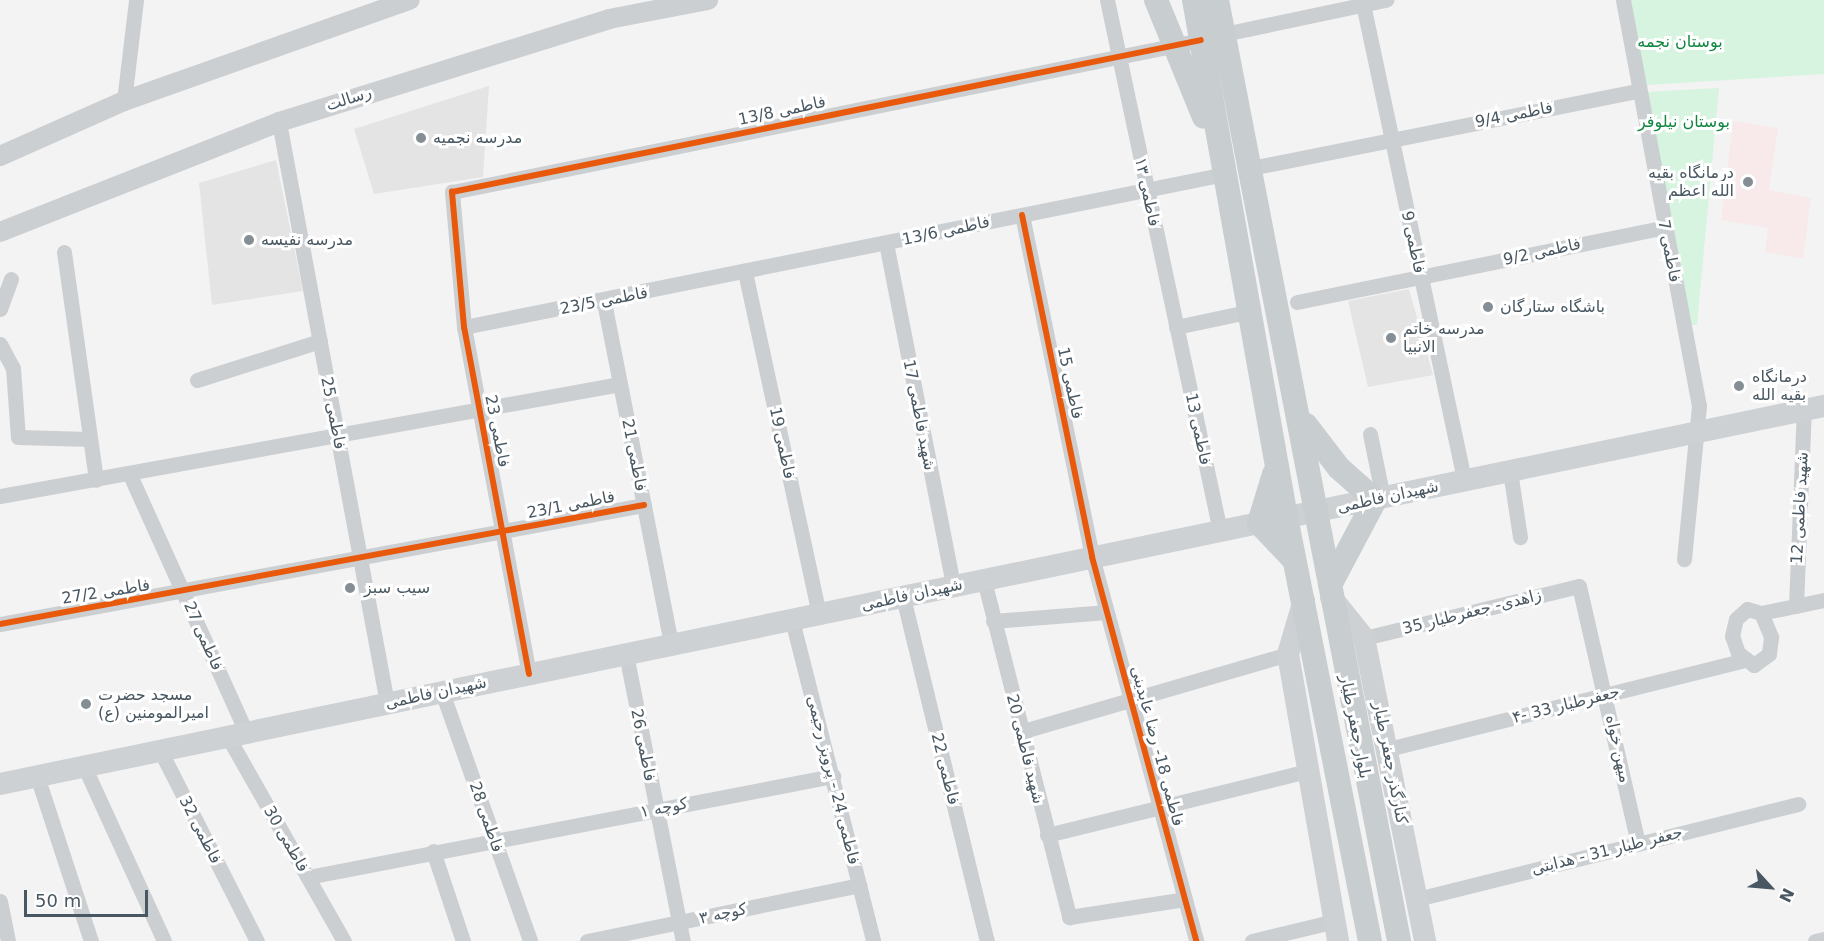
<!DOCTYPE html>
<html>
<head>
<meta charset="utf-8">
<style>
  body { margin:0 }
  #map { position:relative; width:1824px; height:941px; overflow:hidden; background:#f3f3f3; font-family:"DejaVu Sans","Noto Sans Arabic",sans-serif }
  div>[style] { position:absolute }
  .education>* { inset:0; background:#e4e4e5 }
  .medical>* { inset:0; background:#f8eaea }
  .green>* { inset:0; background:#d6f4df }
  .minor>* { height:15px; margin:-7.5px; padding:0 7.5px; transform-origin:7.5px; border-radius:7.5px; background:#cccfd2 }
  .tertiary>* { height:20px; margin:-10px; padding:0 10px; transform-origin:10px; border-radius:10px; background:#cccfd2 }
  .secondary>* { height:22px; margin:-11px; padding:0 11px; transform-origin:11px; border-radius:11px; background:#ced1d4 }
  .primary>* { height:24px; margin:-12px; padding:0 12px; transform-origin:12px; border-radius:12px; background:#c8cdd0 }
  .cycleway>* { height:6px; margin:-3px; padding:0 3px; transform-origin:3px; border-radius:3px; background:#e8590c }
  .dots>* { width:16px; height:16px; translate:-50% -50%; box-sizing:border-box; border:3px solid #fff; border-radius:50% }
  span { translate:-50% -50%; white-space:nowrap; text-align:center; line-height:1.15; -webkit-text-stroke:6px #fff; paint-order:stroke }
  .park-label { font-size:16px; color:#108540 }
  .street-label { font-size:16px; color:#485761 }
  .poi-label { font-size:16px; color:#485761 }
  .left { translate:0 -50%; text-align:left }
  .right { translate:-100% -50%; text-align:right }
  .north { position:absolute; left:1740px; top:857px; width:60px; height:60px; -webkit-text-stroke:4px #fff; paint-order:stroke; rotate:116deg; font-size:16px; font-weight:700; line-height:24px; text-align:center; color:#485761 }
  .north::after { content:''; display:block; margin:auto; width:21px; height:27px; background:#485761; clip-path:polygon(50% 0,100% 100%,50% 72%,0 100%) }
  .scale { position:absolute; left:24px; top:890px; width:124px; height:27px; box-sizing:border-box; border:3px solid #485761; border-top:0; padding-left:8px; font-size:18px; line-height:21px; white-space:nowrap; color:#485761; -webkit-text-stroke:4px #fff; paint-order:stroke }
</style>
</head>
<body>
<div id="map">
  <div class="education">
    <i style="clip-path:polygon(489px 86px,483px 177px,374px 194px,354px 129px)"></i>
    <i style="clip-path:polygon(276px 160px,303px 291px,212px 305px,199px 183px)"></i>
    <i style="clip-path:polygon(1409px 289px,1433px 375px,1368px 387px,1348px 301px)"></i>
  </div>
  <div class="medical">
    <i style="clip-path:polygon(1733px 121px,1778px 128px,1769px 190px,1811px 198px,1803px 259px,1765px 252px,1768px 228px,1721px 220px)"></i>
  </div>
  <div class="green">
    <i style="clip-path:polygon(1629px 0,1824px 0,1824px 74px,1647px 85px)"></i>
    <i style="clip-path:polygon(1719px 88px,1697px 325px,1690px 325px,1647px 92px)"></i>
  </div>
  <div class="minor">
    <i style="left:1107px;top:0;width:543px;rotate:77.99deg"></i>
    <i style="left:1623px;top:0;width:413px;rotate:79.4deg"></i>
    <i style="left:1699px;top:406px;width:154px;rotate:95.6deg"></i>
    <i style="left:1363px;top:4px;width:487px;rotate:78deg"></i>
    <i style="left:1224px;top:34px;width:166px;rotate:-11.9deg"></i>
    <i style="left:124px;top:101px;width:102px;rotate:-83.2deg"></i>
    <i style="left:279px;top:122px;width:591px;rotate:79.47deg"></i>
    <i style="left:1251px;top:168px;width:394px;rotate:-11.3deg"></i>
    <i style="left:1022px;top:215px;width:349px;rotate:78.4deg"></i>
    <i style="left:1092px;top:557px;width:398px;rotate:74.8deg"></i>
    <i style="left:886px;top:243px;width:349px;rotate:78.9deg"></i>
    <i style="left:64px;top:252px;width:230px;rotate:82deg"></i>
    <i style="left:745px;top:272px;width:350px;rotate:77.8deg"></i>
    <i style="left:604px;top:302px;width:349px;rotate:78.9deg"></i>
    <i style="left:1297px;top:302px;width:375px;rotate:-11.5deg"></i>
    <i style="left:0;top:309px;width:32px;rotate:-70deg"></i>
    <i style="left:464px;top:327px;width:776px;rotate:-11.37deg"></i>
    <i style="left:1176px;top:327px;width:67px;rotate:-12deg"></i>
    <i style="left:0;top:344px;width:27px;rotate:62deg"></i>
    <i style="left:13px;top:368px;width:69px;rotate:85.9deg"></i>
    <i style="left:18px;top:437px;width:72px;rotate:1.6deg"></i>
    <i style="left:197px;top:380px;width:129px;rotate:-17.6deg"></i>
    <i style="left:1370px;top:434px;width:65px;rotate:78.5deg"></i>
    <i style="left:1510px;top:471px;width:67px;rotate:81.4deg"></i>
    <i style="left:130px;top:475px;width:282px;rotate:65.7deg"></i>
    <i style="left:0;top:496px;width:630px;rotate:-10.24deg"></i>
    <i style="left:984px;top:580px;width:348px;rotate:75.8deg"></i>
    <i style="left:1069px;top:917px;width:117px;rotate:-8.8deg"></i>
    <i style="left:903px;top:597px;width:354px;rotate:76.3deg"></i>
    <i style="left:1796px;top:606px;width:196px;rotate:-87.7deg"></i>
    <i style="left:1747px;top:609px;width:15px;rotate:16deg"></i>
    <i style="left:1761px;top:613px;width:26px;rotate:67deg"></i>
    <i style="left:1771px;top:637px;width:17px;rotate:97deg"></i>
    <i style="left:1769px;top:654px;width:19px;rotate:144deg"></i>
    <i style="left:1754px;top:665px;width:20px;rotate:-143deg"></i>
    <i style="left:1738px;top:653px;width:18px;rotate:-109deg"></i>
    <i style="left:1732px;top:636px;width:17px;rotate:-77deg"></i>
    <i style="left:1736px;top:619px;width:15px;rotate:-42deg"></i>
    <i style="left:1761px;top:613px;width:64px;rotate:-11.7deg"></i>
    <i style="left:792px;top:620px;width:331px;rotate:75.8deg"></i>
    <i style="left:993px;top:621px;width:114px;rotate:-4.5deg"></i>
    <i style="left:0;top:624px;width:655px;rotate:-10.47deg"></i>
    <i style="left:1364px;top:638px;width:221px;rotate:-13.6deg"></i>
    <i style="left:1579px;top:586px;width:264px;rotate:77.1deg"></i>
    <i style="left:626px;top:654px;width:293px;rotate:78.8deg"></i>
    <i style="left:529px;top:674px;width:353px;rotate:-100.6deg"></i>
    <i style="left:464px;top:327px;width:136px;rotate:-95.1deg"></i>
    <i style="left:452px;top:192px;width:764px;rotate:-11.47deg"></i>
    <i style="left:442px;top:692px;width:264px;rotate:70.5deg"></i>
    <i style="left:1020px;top:732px;width:279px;rotate:-16.2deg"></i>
    <i style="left:228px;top:737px;width:235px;rotate:60.4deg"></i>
    <i style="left:1388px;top:749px;width:367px;rotate:-14deg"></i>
    <i style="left:160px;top:750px;width:214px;rotate:63.1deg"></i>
    <i style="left:84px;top:766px;width:192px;rotate:65.4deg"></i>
    <i style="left:37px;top:776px;width:174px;rotate:71.9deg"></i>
    <i style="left:1047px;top:835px;width:268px;rotate:-13.8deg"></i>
    <i style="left:433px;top:851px;width:95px;rotate:71.6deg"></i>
    <i style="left:308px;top:877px;width:535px;rotate:-10.89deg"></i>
    <i style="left:1417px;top:899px;width:393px;rotate:-14deg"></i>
    <i style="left:0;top:901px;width:41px;rotate:78.7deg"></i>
    <i style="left:587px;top:941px;width:278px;rotate:-11.6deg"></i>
    <i style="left:1252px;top:941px;width:85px;rotate:-13.5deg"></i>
    <i style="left:1815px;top:941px;width:9px;rotate:-13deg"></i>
  </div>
  <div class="tertiary">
    <i style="left:0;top:156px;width:136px;rotate:-23.9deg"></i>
    <i style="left:124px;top:101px;width:303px;rotate:-19.5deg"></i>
    <i style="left:0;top:232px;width:300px;rotate:-21.5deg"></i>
    <i style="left:279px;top:122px;width:346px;rotate:-17.3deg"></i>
    <i style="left:609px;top:19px;width:101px;rotate:-10.9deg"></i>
  </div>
  <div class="secondary">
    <i style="left:1331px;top:597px;width:53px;rotate:51.2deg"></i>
    <i style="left:1364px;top:638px;width:309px;rotate:78.6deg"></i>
    <i style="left:1304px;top:600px;width:56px;rotate:106.5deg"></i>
    <i style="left:1288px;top:654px;width:291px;rotate:80.1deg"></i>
    <i style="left:0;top:784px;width:1863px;rotate:-11.71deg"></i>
  </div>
  <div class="primary">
    <i style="left:1156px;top:0;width:126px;rotate:67.7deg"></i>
    <i style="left:1194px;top:0;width:525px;rotate:79.91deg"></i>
    <i style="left:1286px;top:517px;width:432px;rotate:78.8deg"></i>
    <i style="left:1217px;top:0;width:958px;rotate:79.05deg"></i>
    <i style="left:1306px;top:425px;width:54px;rotate:52.5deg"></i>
    <i style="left:1339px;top:468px;width:48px;rotate:41.6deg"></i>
    <i style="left:1375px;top:500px;width:96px;rotate:117.9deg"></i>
    <i style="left:1274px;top:474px;width:51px;rotate:107deg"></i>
    <i style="left:1259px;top:523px;width:51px;rotate:46.6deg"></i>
  </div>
  <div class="cycleway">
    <i style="left:1022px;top:215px;width:349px;rotate:78.4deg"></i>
    <i style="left:1092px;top:557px;width:398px;rotate:74.8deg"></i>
    <i style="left:0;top:624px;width:655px;rotate:-10.47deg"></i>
    <i style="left:529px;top:674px;width:353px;rotate:-100.6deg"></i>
    <i style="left:464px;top:327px;width:136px;rotate:-95.1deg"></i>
    <i style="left:452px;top:192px;width:764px;rotate:-11.47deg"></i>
  </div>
  <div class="dots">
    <i style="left:421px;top:138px;background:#848e94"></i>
    <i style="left:1748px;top:182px;background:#848e94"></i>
    <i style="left:249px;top:240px;background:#848e94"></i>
    <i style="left:1488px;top:307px;background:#848e94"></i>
    <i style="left:1391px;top:338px;background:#848e94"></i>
    <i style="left:1739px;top:386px;background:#848e94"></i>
    <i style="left:350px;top:588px;background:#848e94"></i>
    <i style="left:86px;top:704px;background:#848e94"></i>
  </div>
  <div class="park-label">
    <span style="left:1680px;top:42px">بوستان نجمه</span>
    <span style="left:1684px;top:122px">بوستان نیلوفر</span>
  </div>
  <div class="street-label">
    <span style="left:349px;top:99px;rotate:-18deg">رسالت</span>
    <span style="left:782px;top:111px;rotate:-12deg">فاطمی 13/8</span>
    <span style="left:1514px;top:115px;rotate:-11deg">فاطمی 9/4</span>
    <span style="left:1147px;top:192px;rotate:78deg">فاطمی ۱۳</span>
    <span style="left:946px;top:231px;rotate:-12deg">فاطمی 13/6</span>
    <span style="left:1413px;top:242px;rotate:78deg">فاطمی 9</span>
    <span style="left:1669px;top:251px;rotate:79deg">فاطمی 7</span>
    <span style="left:1542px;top:252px;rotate:-12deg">فاطمی 9/2</span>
    <span style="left:604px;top:301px;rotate:-11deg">فاطمی 23/5</span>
    <span style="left:1070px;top:383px;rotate:78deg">فاطمی 15</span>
    <span style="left:333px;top:413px;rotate:79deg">فاطمی 25</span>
    <span style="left:919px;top:415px;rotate:79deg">شهید فاطمی 17</span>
    <span style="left:1198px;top:429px;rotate:78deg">فاطمی 13</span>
    <span style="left:497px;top:431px;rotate:79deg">فاطمی 23</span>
    <span style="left:782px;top:443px;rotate:78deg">فاطمی 19</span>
    <span style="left:634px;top:455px;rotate:79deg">فاطمی 21</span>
    <span style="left:1388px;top:497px;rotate:-12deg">شهیدان فاطمی</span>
    <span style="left:571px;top:505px;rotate:-11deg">فاطمی 23/1</span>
    <span style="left:1800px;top:508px;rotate:-87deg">شهید فاطمی 12</span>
    <span style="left:106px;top:592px;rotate:-9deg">فاطمی 27/2</span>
    <span style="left:912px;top:595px;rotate:-12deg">شهیدان فاطمی</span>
    <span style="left:1472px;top:612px;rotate:-14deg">زاهدی- جعفرطیار 35</span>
    <span style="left:203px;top:636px;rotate:66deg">فاطمی 27</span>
    <span style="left:436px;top:693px;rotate:-12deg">شهیدان فاطمی</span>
    <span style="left:1566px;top:705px;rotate:-14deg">۴- جعفرطیار 33</span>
    <span style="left:1355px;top:727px;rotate:79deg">بلوار جعفر طیار</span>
    <span style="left:643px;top:745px;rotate:79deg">فاطمی 26</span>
    <span style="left:1157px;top:746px;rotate:75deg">فاطمی 18- رضا عابدینی</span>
    <span style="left:1025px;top:749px;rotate:76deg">شهید فاطمی 20</span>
    <span style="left:1618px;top:749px;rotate:78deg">میهن خواه</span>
    <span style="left:1390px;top:763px;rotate:79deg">کنارگذر جعفر طیار</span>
    <span style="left:945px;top:769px;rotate:76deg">فاطمی 22</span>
    <span style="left:833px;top:780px;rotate:76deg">فاطمی 24 - پرویز رحیمی</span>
    <span style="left:664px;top:808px;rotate:-11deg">کوچه ۱</span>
    <span style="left:486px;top:817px;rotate:71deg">فاطمی 28</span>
    <span style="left:200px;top:830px;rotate:63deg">فاطمی 32</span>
    <span style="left:286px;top:839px;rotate:60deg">فاطمی 30</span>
    <span style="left:1607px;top:851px;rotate:-14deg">جعفر طیار 31 - هدایتی</span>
    <span style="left:723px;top:914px;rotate:-12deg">کوچه ۳</span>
  </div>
  <div class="poi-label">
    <span class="left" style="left:433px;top:138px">مدرسه نجمیه</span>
    <span class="right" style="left:1734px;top:182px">درمانگاه بقیه<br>الله اعظم</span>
    <span class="left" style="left:261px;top:240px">مدرسه نفیسه</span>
    <span class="left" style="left:1500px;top:307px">باشگاه ستارگان</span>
    <span class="left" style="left:1403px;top:338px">مدرسه خاتم<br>الانبیا</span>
    <span class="left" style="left:1752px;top:386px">درمانگاه<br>بقیه الله</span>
    <span class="left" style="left:364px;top:588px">سیب سبز</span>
    <span class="left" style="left:98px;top:704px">مسجد حضرت<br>امیرالمومنین (ع)</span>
  </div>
  <div class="north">N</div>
  <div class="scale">50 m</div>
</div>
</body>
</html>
